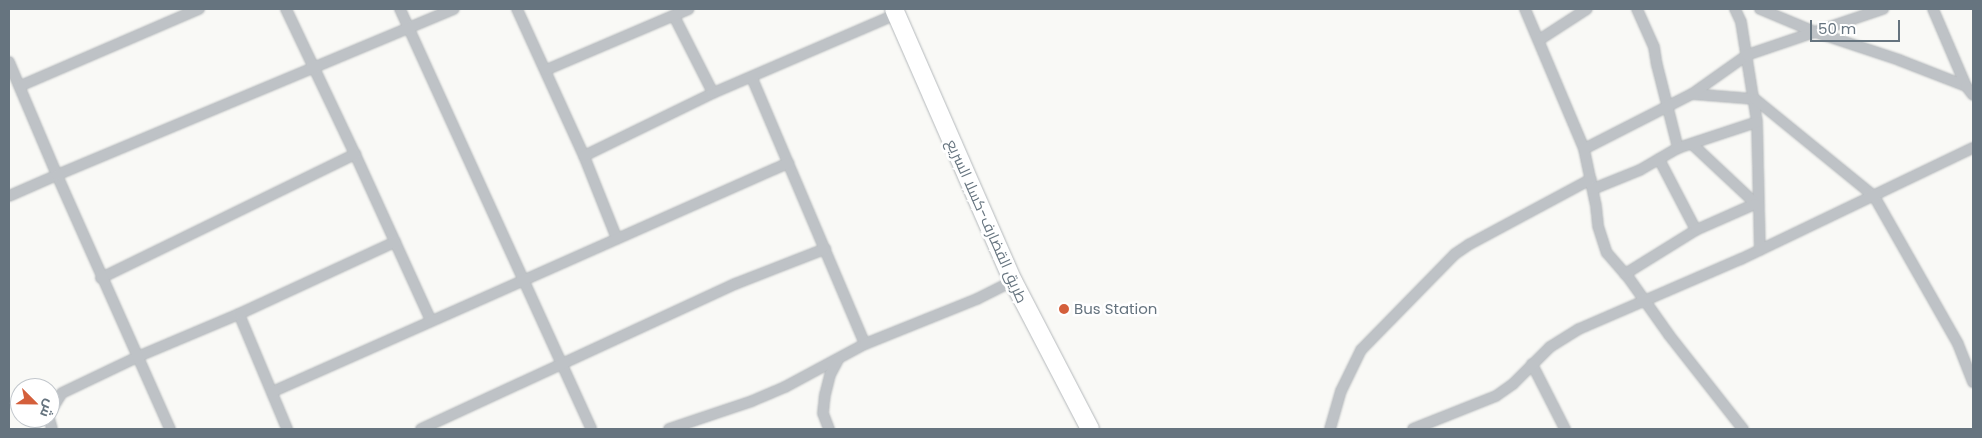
<!DOCTYPE html>
<html>
<head>
<meta charset="utf-8">
<style>
  body { margin:0 }
  #map { position:relative; width:1982px; height:438px; overflow:hidden; background:#f9f9f6; font-family:Poppins,Cairo,sans-serif }
  div>[style] { position:absolute }
  .roads { filter:drop-shadow(0 0 1px #b4b8bb) drop-shadow(0 0 1px #b4b8bb) }
  .minor>* { height:10px; margin:-5px; padding:0 5px; transform-origin:5px; border-radius:5px; background:#bec2c6 }
  .trunk>* { height:18px; margin:-9px; padding:0 9px; transform-origin:9px; border-radius:9px; background:#fff }
  .dots>* { width:14px; height:14px; translate:-50% -50%; box-sizing:border-box; border:2px solid #fff; border-radius:50% }
  span { translate:-50% -50%; white-space:nowrap; text-align:center; line-height:1.15; -webkit-text-stroke:5px #fff; paint-order:stroke }
  .street-label { font-size:15px; color:#66747f }
  .poi-label { font-size:15px; color:#66747f }
  .left { translate:0 -50%; text-align:left }
  .frame { position:absolute; inset:0; border:10px solid #66747f; pointer-events:none }
  .north { position:absolute; left:10px; top:378px; width:50px; height:50px; box-sizing:border-box; background:#fff; border:1px solid #c2c7cc; border-radius:50%; rotate:113deg; font-size:14px; font-weight:700; line-height:20px; text-align:center; color:#66747f }
  .north::after { content:''; display:block; margin:auto; width:18px; height:22px; background:#d45f3b; clip-path:polygon(50% 0,100% 100%,50% 72%,0 100%) }
  .scale { position:absolute; left:1810px; top:20px; width:90px; height:22px; box-sizing:border-box; border:2px solid #66747f; border-top:0; padding-left:6px; font-size:15px; line-height:18px; white-space:nowrap; color:#66747f; -webkit-text-stroke:4px #fff; paint-order:stroke }
</style>
</head>
<body>
<div id="map">
  <div class="roads">
    <div class="minor">
      <i style="left:286px;top:9px;width:161px;rotate:64.6deg"></i>
      <i style="left:355px;top:154px;width:183px;rotate:65.5deg"></i>
      <i style="left:400px;top:9px;width:461px;rotate:65.5deg"></i>
      <i style="left:517px;top:9px;width:162px;rotate:65.5deg"></i>
      <i style="left:584px;top:156px;width:89px;rotate:68.3deg"></i>
      <i style="left:1525px;top:9px;width:152px;rotate:67.1deg"></i>
      <i style="left:1584px;top:149px;width:58px;rotate:78.1deg"></i>
      <i style="left:1596px;top:206px;width:20px;rotate:84deg"></i>
      <i style="left:1598px;top:226px;width:28px;rotate:72deg"></i>
      <i style="left:1607px;top:253px;width:32px;rotate:49deg"></i>
      <i style="left:1628px;top:277px;width:71px;rotate:54.7deg"></i>
      <i style="left:1669px;top:335px;width:120px;rotate:51.8deg"></i>
      <i style="left:1637px;top:9px;width:42px;rotate:65.9deg"></i>
      <i style="left:1654px;top:47px;width:18px;rotate:81deg"></i>
      <i style="left:1657px;top:65px;width:86px;rotate:75.8deg"></i>
      <i style="left:1735px;top:9px;width:14px;rotate:65deg"></i>
      <i style="left:1741px;top:22px;width:101px;rotate:80.9deg"></i>
      <i style="left:1757px;top:122px;width:128px;rotate:88.7deg"></i>
      <i style="left:1760px;top:9px;width:60px;rotate:22.7deg"></i>
      <i style="left:1815px;top:32px;width:89px;rotate:18.4deg"></i>
      <i style="left:1899px;top:60px;width:72px;rotate:21.2deg"></i>
      <i style="left:1933px;top:9px;width:84px;rotate:66.8deg"></i>
      <i style="left:1966px;top:86px;width:11px;rotate:52deg"></i>
      <i style="left:674px;top:16px;width:86px;rotate:63.1deg"></i>
      <i style="left:1539px;top:40px;width:57px;rotate:-32.9deg"></i>
      <i style="left:9px;top:62px;width:123px;rotate:67deg"></i>
      <i style="left:57px;top:175px;width:52px;rotate:156.4deg"></i>
      <i style="left:546px;top:70px;width:155px;rotate:-23.1deg"></i>
      <i style="left:752px;top:78px;width:289px;rotate:67deg"></i>
      <i style="left:20px;top:86px;width:195px;rotate:-23.3deg"></i>
      <i style="left:1692px;top:94px;width:63px;rotate:4.5deg"></i>
      <i style="left:1755px;top:99px;width:154px;rotate:39.2deg"></i>
      <i style="left:1874px;top:196px;width:170px;rotate:60.4deg"></i>
      <i style="left:1958px;top:344px;width:41px;rotate:68.5deg"></i>
      <i style="left:1692px;top:144px;width:92px;rotate:43.2deg"></i>
      <i style="left:1584px;top:149px;width:121px;rotate:-27deg"></i>
      <i style="left:1692px;top:94px;width:67px;rotate:-35.3deg"></i>
      <i style="left:1747px;top:55px;width:144px;rotate:-18.7deg"></i>
      <i style="left:584px;top:156px;width:144px;rotate:-26deg"></i>
      <i style="left:713px;top:93px;width:199px;rotate:-23.3deg"></i>
      <i style="left:1659px;top:159px;width:80px;rotate:62.5deg"></i>
      <i style="left:1593px;top:189px;width:51px;rotate:-22deg"></i>
      <i style="left:1640px;top:170px;width:44px;rotate:-30.1deg"></i>
      <i style="left:1678px;top:148px;width:83px;rotate:-18.2deg"></i>
      <i style="left:1625px;top:274px;width:84px;rotate:-31.8deg"></i>
      <i style="left:1696px;top:230px;width:64px;rotate:-23.8deg"></i>
      <i style="left:101px;top:278px;width:283px;rotate:-26deg"></i>
      <i style="left:239px;top:314px;width:125px;rotate:67.3deg"></i>
      <i style="left:1532px;top:364px;width:73px;rotate:63.1deg"></i>
      <i style="left:272px;top:392px;width:565px;rotate:-23.93deg"></i>
      <i style="left:50px;top:412px;width:22px;rotate:-58deg"></i>
      <i style="left:62px;top:393px;width:83px;rotate:-25.6deg"></i>
      <i style="left:137px;top:357px;width:111px;rotate:-22.9deg"></i>
      <i style="left:239px;top:314px;width:172px;rotate:-24.8deg"></i>
      <i style="left:49px;top:418px;width:11px;rotate:75deg"></i>
      <i style="left:170px;top:429px;width:278px;rotate:-114deg"></i>
      <i style="left:57px;top:175px;width:430px;rotate:-22.7deg"></i>
      <i style="left:421px;top:429px;width:346px;rotate:-24.8deg"></i>
      <i style="left:735px;top:284px;width:97px;rotate:-21.3deg"></i>
      <i style="left:669px;top:429px;width:88px;rotate:-18.6deg"></i>
      <i style="left:752px;top:401px;width:36px;rotate:-23deg"></i>
      <i style="left:785px;top:387px;width:91px;rotate:-28.3deg"></i>
      <i style="left:865px;top:344px;width:121px;rotate:-21.9deg"></i>
      <i style="left:977px;top:299px;width:40px;rotate:-26.6deg"></i>
      <i style="left:829px;top:429px;width:17px;rotate:-111deg"></i>
      <i style="left:823px;top:413px;width:18px;rotate:-84deg"></i>
      <i style="left:825px;top:395px;width:21px;rotate:-76deg"></i>
      <i style="left:830px;top:375px;width:17px;rotate:-62deg"></i>
      <i style="left:1330px;top:429px;width:40px;rotate:-74deg"></i>
      <i style="left:1341px;top:391px;width:46px;rotate:-64deg"></i>
      <i style="left:1361px;top:350px;width:134px;rotate:-45.6deg"></i>
      <i style="left:1455px;top:254px;width:18px;rotate:-34deg"></i>
      <i style="left:1470px;top:244px;width:137px;rotate:-28.2deg"></i>
      <i style="left:1413px;top:429px;width:89px;rotate:-21.7deg"></i>
      <i style="left:1496px;top:396px;width:21px;rotate:-35deg"></i>
      <i style="left:1513px;top:384px;width:52px;rotate:-45deg"></i>
      <i style="left:1550px;top:347px;width:34px;rotate:-32deg"></i>
      <i style="left:1579px;top:329px;width:176px;rotate:-23.4deg"></i>
      <i style="left:1741px;top:259px;width:257px;rotate:-25.6deg"></i>
    </div>
    <div class="trunk">
      <i style="left:894px;top:9px;width:297px;rotate:66.4deg"></i>
      <i style="left:1013px;top:281px;width:167px;rotate:62.5deg"></i>
    </div>
  </div>
  <div class="dots">
    <i style="left:1064px;top:309px;background:#d45f3b"></i>
  </div>
  <div class="street-label">
    <span style="left:987px;top:221px;rotate:66deg">طريق القضارف-كسلا السريع</span>
  </div>
  <div class="poi-label">
    <span class="left" style="left:1074px;top:309px">Bus Station</span>
  </div>
  <div class="frame"></div>
  <div class="north">ش</div>
  <div class="scale">50 m</div>
</div>
</body>
</html>
